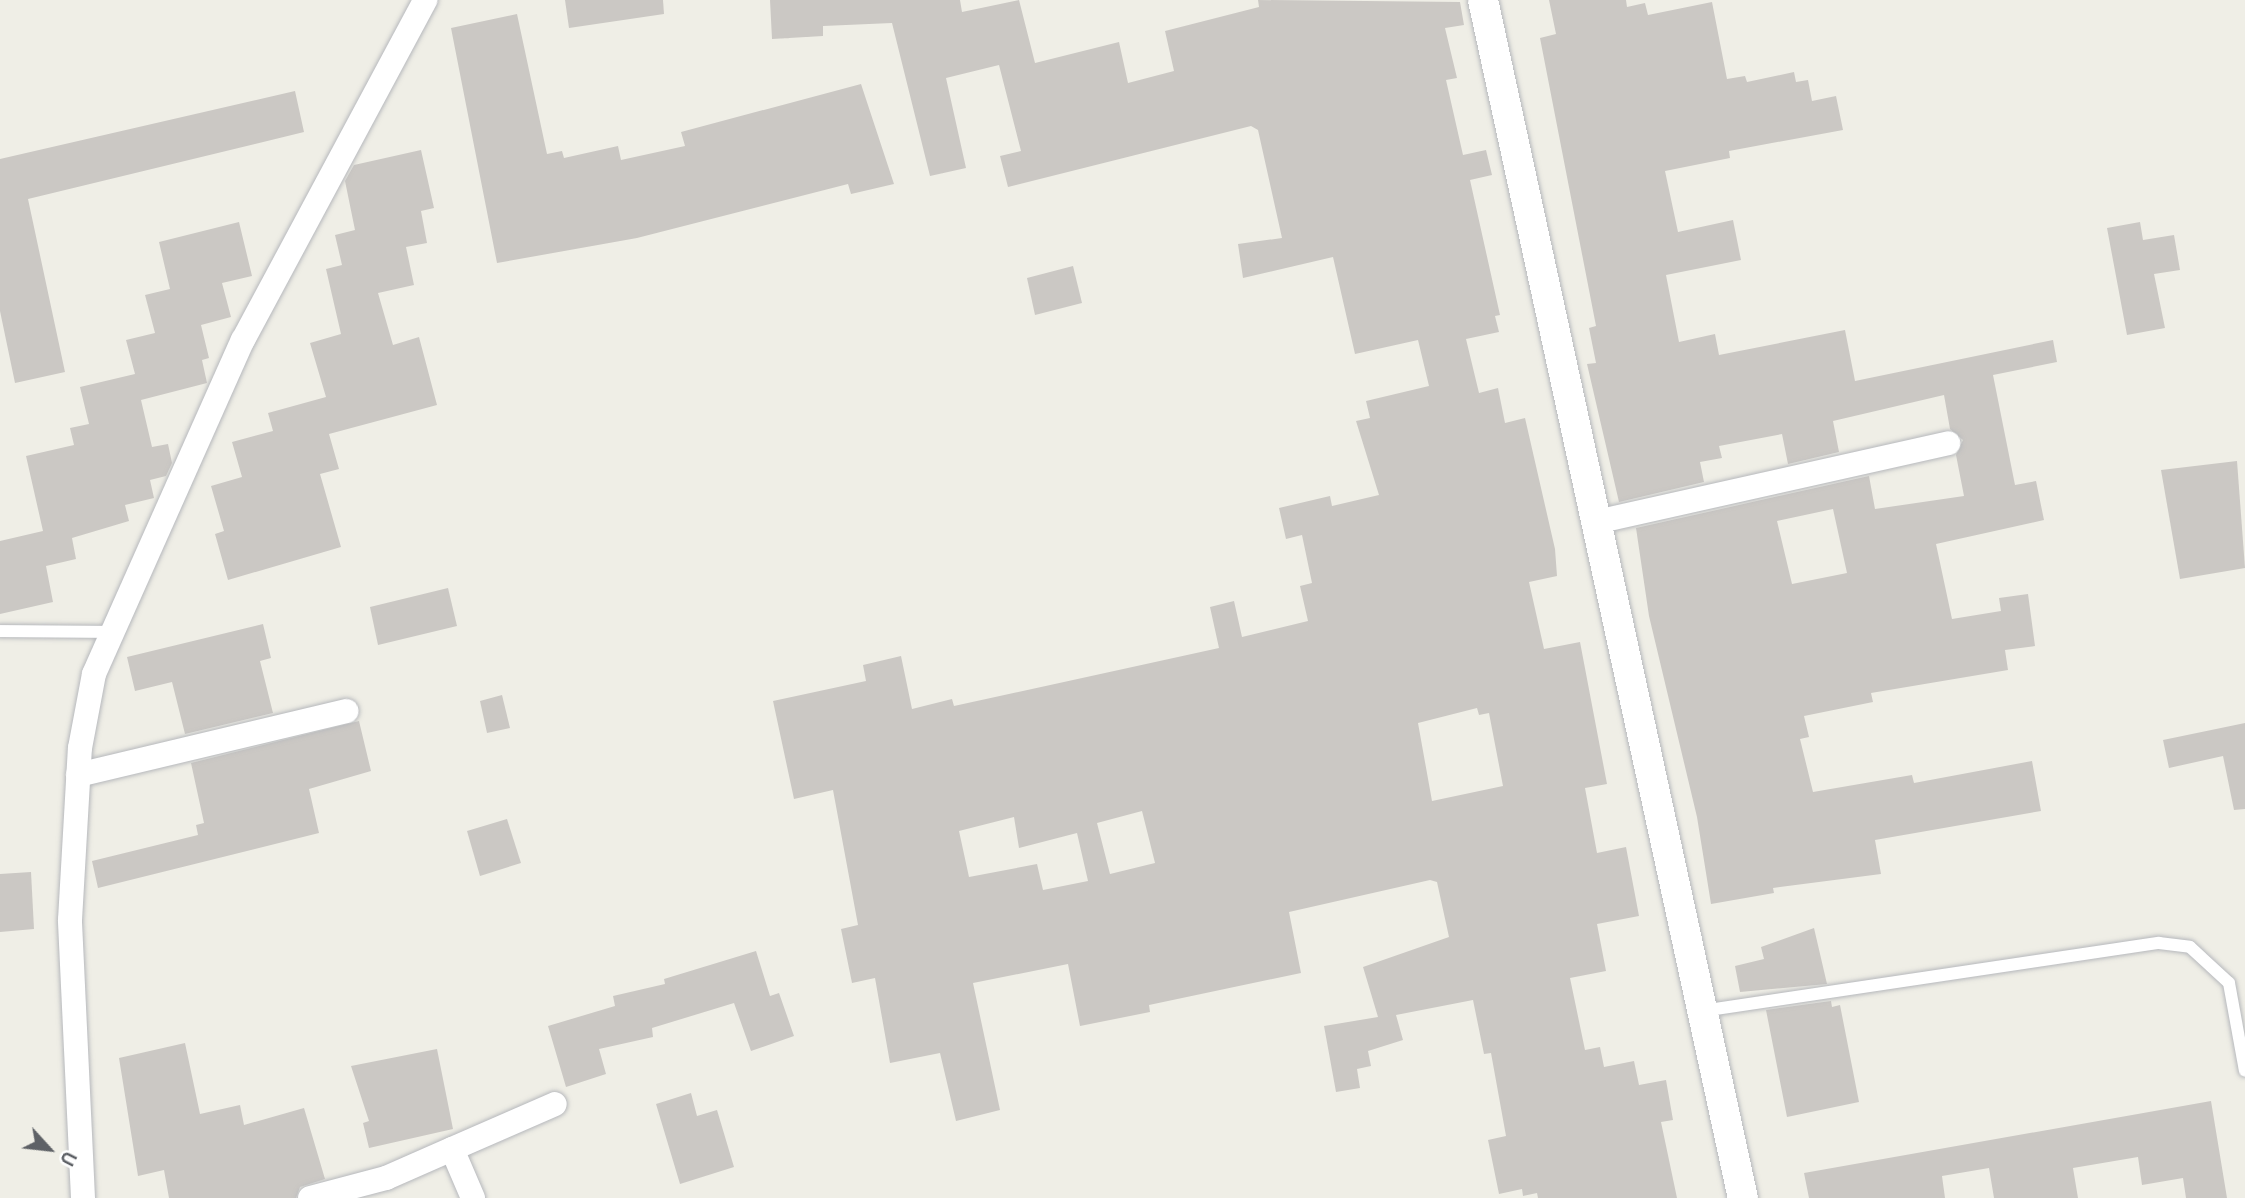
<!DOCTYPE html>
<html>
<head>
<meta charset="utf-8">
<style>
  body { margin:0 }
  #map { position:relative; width:2245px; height:1198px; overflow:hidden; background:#efeee6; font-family:"Space Grotesk",sans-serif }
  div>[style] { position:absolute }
  .building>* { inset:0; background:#cbc8c4 }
  .roads { filter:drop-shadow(0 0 2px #b6b8bc) drop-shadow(0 0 2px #b6b8bc) }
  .service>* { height:12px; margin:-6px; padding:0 6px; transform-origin:6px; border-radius:6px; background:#fff }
  .minor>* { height:24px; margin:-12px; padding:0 12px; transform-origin:12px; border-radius:12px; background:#fff }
  .tertiary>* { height:30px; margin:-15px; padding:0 15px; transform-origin:15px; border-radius:15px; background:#fff }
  span { translate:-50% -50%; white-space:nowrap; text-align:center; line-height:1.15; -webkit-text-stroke:5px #fff; paint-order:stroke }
  .north { position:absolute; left:14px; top:1114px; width:70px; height:70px; -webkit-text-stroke:5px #fff; paint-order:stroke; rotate:117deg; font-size:19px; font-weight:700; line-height:28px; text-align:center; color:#5e6166 }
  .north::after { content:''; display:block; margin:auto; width:24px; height:32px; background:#5e6166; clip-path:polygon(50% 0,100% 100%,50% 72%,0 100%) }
</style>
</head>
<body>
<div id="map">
  <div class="building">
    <i style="clip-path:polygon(565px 0,663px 0,664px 14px,569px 28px)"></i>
    <i style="clip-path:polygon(evenodd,770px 0,960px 0,962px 12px,1019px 0,1035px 63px,1119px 42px,1128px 83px,1174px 71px,1165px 31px,1259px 7px,1258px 0,1460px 2px,1464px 25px,1445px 28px,1457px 78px,1446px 80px,1463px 155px,1486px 150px,1492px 175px,1470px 180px,1500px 315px,1495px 316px,1499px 332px,1466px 339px,1479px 393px,1498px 388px,1505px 423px,1525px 418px,1555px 549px,1557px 576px,1529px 582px,1544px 649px,1580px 642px,1607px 784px,1585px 788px,1597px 853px,1626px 847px,1639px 916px,1597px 924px,1606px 971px,1570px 978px,1585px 1050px,1600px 1047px,1604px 1067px,1634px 1061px,1639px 1085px,1666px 1080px,1673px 1120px,1661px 1122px,1677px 1198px,1538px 1198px,1537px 1193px,1523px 1196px,1522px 1189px,1499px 1194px,1488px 1140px,1506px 1136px,1491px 1053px,1484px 1054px,1473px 1000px,1396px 1015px,1403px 1040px,1368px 1051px,1371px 1066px,1357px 1069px,1360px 1088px,1336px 1092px,1324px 1026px,1378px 1017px,1363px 967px,1449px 937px,1437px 882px,1430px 880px,1289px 912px,1301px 973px,1149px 1005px,1150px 1012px,1080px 1026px,1068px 964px,973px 983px,1000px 1110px,956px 1121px,940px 1053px,890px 1063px,875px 978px,852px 983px,841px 929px,858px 925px,833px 790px,794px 799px,773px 701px,866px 681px,863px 665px,901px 656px,912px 709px,952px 699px,954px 706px,1219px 648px,1210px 607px,1234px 601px,1242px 637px,1308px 621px,1300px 586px,1312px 583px,1302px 535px,1286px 539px,1279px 508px,1330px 496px,1332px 506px,1379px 495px,1356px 421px,1370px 418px,1366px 401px,1429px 386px,1418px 340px,1355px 354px,1333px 257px,1243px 278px,1238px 244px,1282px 238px,1258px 130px,1251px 126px,1008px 187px,1000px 156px,1021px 151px,999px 65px,946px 78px,966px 168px,930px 176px,892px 23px,823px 26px,823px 36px,772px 39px,770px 0,1477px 708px,1479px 715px,1489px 713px,1503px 786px,1432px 801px,1418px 723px,1477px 708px,770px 0,1142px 811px,1155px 863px,1110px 874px,1097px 823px,1142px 811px,770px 0,1014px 817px,1019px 848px,1077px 833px,1088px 881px,1043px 890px,1037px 864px,969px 877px,959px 831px,1014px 817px)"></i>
    <i style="clip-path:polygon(evenodd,1549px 0,1626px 0,1627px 7px,1645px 3px,1648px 15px,1712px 2px,1727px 79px,1745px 76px,1747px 82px,1794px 72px,1796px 82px,1808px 80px,1812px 101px,1836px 96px,1843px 130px,1729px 151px,1730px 158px,1665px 171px,1678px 232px,1733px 220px,1741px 260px,1666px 275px,1679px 342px,1715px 334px,1719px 355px,1845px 330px,1855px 381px,2053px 340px,2057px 362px,1993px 375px,2015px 485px,2036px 481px,2044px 520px,1936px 544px,1952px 619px,2001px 611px,1999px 598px,2028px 594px,2035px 646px,2005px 650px,2008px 670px,1871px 693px,1873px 702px,1804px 716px,1809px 737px,1800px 739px,1813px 792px,1912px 775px,1914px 783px,2032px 761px,2041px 811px,1875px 840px,1881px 874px,1773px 888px,1774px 893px,1711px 904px,1697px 817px,1649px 616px,1636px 528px,1869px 476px,1875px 509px,1964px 496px,1956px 455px,1963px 440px,1950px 429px,1944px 395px,1833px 421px,1839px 452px,1788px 464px,1782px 434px,1719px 446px,1722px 458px,1700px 462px,1704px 482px,1619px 502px,1587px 364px,1596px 363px,1589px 328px,1596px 326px,1540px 38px,1556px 34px,1549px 0,1833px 509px,1847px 573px,1792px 584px,1777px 521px,1833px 509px)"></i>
    <i style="clip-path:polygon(517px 14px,547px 154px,562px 151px,564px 158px,618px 146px,621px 160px,685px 146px,681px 132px,861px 84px,894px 184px,851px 194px,848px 184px,637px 238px,497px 263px,451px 28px)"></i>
    <i style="clip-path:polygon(295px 91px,304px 132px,28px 199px,65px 372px,15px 383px,0 311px,0 159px)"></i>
    <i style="clip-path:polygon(421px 150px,434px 208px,421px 211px,427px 243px,406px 247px,414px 285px,378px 293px,393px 345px,419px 337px,437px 405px,329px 434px,339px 469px,320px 474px,341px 547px,228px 580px,215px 534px,224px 531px,211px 486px,242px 477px,232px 442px,273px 431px,268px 413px,326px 397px,310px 343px,341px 334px,326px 269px,342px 265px,335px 235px,355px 230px,345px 181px,354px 165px)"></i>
    <i style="clip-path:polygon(239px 222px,252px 276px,222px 283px,231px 317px,201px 325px,209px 358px,202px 360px,207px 383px,141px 400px,152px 447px,168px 444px,172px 463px,166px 476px,150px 480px,154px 498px,125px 505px,129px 521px,72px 538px,76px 559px,46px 566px,53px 602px,0 614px,0 541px,43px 531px,26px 456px,74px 445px,70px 428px,89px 424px,80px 387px,135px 374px,126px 340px,155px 333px,145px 295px,170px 289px,159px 242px)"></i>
    <i style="clip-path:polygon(2140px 222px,2143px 240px,2174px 235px,2180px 270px,2154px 274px,2165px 328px,2127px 335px,2107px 228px)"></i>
    <i style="clip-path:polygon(1073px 266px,1082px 303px,1035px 315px,1027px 278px)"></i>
    <i style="clip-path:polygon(2237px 461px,2245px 568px,2180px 579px,2161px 470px)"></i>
    <i style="clip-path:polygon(448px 588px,457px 626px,378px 645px,370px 607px)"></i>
    <i style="clip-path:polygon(263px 624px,271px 658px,260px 661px,273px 713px,185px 734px,172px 682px,135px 691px,127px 657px)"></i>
    <i style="clip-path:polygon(502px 695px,510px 728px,487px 733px,480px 701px)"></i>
    <i style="clip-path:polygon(359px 721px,371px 771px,309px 789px,319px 833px,98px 888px,92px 861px,198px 835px,196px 825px,204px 823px,191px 763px)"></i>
    <i style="clip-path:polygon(2245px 723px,2245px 809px,2234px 810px,2223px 756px,2169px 768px,2163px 740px)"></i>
    <i style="clip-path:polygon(507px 819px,521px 863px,480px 876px,467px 831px)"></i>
    <i style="clip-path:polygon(31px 872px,34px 929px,0 932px,0 874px)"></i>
    <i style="clip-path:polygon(1814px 928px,1827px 984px,1740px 992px,1735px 966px,1764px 959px,1761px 947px)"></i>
    <i style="clip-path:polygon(756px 951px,770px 996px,779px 993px,794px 1036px,751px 1051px,734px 1003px,652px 1028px,653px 1037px,599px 1049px,606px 1074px,566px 1087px,548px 1026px,615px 1006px,613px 996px,665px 984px,664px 979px)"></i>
    <i style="clip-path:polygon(1831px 1001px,1832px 1007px,1840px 1005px,1859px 1102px,1787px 1117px,1766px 1010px)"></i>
    <i style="clip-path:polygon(185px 1043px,200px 1114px,240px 1105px,244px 1125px,304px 1108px,325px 1179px,300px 1187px,296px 1198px,169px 1198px,164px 1170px,138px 1176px,119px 1058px)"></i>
    <i style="clip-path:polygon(437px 1049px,453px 1129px,369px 1148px,363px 1123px,369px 1121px,351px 1066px)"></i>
    <i style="clip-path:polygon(691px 1093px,697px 1116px,717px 1110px,734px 1167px,680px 1184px,656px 1104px)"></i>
    <i style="clip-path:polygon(2211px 1101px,2227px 1198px,2186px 1198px,2183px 1178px,2142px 1185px,2138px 1157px,2073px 1168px,2078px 1198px,1994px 1198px,1989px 1168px,1942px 1176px,1945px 1198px,1809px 1198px,1804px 1173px)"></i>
  </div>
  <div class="roads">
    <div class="service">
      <i style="left:0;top:631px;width:114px;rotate:0.5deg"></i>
      <i style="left:1702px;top:1011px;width:462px;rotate:-8.5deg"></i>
      <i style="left:2159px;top:943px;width:31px;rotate:7deg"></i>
      <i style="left:2190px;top:947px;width:53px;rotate:42.7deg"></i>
      <i style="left:2229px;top:983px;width:89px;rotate:79.7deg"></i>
    </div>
    <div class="minor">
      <i style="left:1596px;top:522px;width:361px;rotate:-12.6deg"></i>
      <i style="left:78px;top:775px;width:276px;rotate:-13.4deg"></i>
      <i style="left:83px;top:1198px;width:278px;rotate:-92.7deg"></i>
      <i style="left:70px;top:920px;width:172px;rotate:-86.7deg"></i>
      <i style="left:80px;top:748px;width:75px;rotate:-79.3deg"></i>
      <i style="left:94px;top:674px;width:366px;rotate:-66deg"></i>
      <i style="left:243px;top:340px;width:386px;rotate:-61.8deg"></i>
      <i style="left:310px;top:1198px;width:79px;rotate:-14.7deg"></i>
      <i style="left:386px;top:1178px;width:72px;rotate:-23.7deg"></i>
      <i style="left:473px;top:1198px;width:53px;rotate:-113.2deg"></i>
      <i style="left:452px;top:1149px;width:112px;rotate:-23.6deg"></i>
    </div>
    <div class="tertiary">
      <i style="left:1483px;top:0;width:1226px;rotate:77.76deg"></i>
    </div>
  </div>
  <div class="north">U</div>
</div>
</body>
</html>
